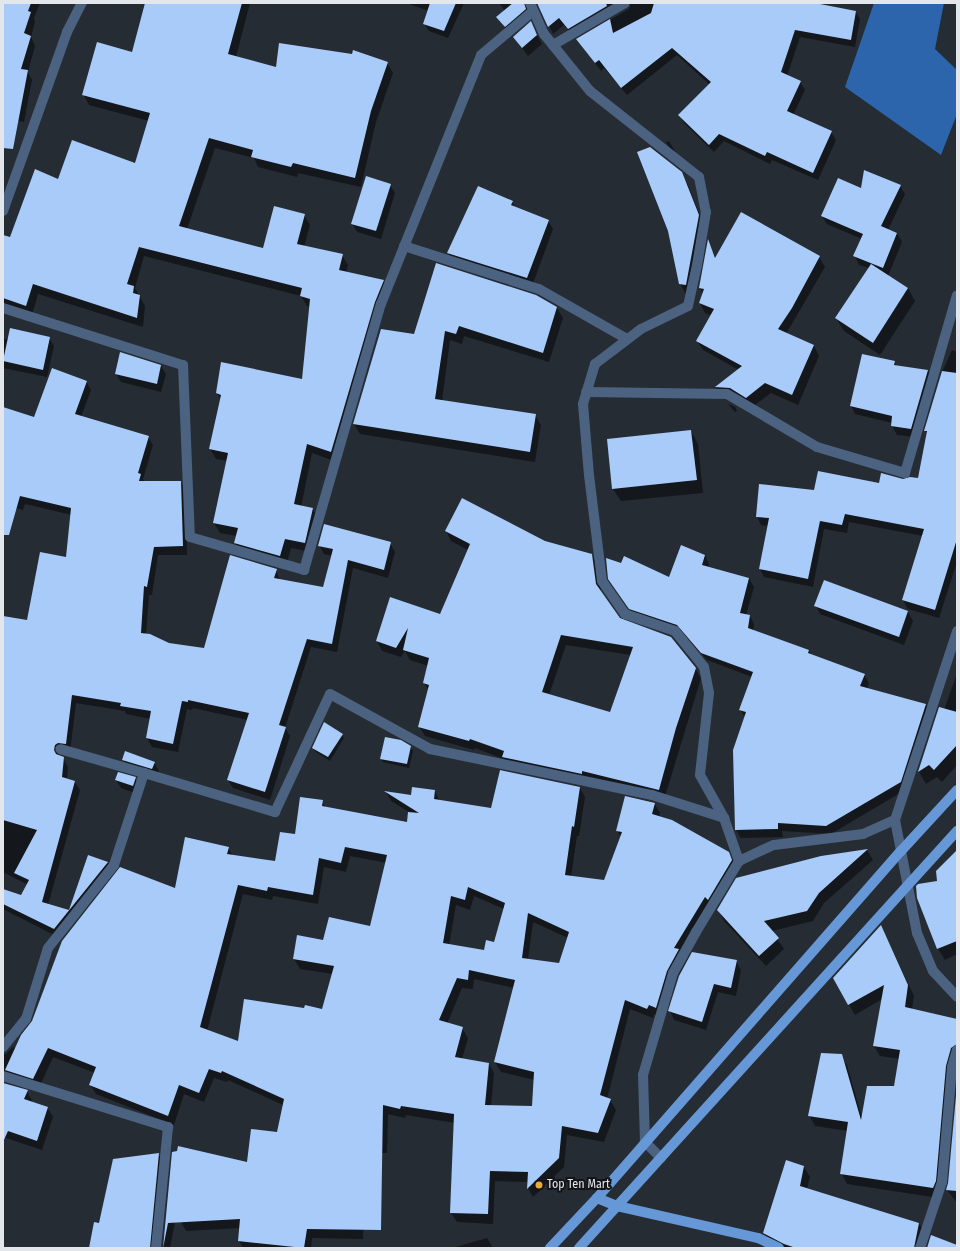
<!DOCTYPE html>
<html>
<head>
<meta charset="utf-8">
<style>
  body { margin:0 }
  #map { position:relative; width:960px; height:1251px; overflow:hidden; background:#262c34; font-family:"Fira Sans Condensed",sans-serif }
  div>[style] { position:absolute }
  .water>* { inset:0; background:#2c65ab }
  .shadow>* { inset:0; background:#0007 }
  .building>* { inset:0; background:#a8cbfa }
  .minor>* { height:10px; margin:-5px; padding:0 5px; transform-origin:5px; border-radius:5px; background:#4b6281 }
  .major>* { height:10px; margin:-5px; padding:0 5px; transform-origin:5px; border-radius:5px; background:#6697d6 }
  .dots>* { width:11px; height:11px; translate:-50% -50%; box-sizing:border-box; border:2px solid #121418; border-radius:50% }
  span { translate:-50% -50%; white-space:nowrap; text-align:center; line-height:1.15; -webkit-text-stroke:4px #121418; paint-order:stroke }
  .poi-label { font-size:12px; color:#e3e7ec }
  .left { translate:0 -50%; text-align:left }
  .frame { position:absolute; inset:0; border:4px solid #e3e7ec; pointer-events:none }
</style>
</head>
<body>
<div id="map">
  <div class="water">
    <i style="clip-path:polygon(874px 3px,944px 3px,935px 49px,957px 70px,957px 114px,941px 155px,845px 87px)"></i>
  </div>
  <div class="shadow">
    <i style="clip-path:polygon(3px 3px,40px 3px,34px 18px,35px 22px,31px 37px,35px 46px,28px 72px,32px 80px,24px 122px,3px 118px)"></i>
    <i style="clip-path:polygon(146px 3px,250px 3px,236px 57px,276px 68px,387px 63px,393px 73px,376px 122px,361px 187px,298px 173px,297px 177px,258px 167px,254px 158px,215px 148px,187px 229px,264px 249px,304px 215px,310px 225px,304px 247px,342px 255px,348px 265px,346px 273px,383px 281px,389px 291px,337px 462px,312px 453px,301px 507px,313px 509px,318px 519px,311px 552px,291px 548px,286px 566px,241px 553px,235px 543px,237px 536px,220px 533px,214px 523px,228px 461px,216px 459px,210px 449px,221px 400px,217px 393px,303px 380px,310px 307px,307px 306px,301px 296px,144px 256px,135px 288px,145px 306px,143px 327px,38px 294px,32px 315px,3px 306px,3px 250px,59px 180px,135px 164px,149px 121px,89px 105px,84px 95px,132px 53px)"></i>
    <i style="clip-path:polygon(406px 3px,464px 3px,448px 38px,429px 31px,424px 23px,429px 11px)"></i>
    <i style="clip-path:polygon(499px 3px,815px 3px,855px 11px,860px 19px,855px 47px,800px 37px,787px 76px,800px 82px,805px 90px,793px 115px,831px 132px,836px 140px,818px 180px,772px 160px,770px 164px,724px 141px,714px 152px,684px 123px,680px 115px,710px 85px,677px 55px,627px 95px,604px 68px,601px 71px,577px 39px,629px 9px,631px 5px,626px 5px,573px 36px,564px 25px,553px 34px,540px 7px,536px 4px,532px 5px,510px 34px,497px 17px,505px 11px)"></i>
    <i style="clip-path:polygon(531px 23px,542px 44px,528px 56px,514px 37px)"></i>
    <i style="clip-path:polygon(669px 141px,676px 153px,673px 154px,666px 142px)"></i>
    <i style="clip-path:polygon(681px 172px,688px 185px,705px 228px,686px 295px,680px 283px)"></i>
    <i style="clip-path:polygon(390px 185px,395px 193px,381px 239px,357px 232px,352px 223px)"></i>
    <i style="clip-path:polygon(900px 186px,905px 194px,888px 230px,897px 233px,902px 242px,888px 276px,908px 288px,915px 301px,880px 355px,844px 331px,836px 318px,869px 268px,859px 265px,855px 256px,862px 239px,827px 224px,822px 216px,861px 190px)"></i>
    <i style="clip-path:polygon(512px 202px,516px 208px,548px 221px,553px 229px,532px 286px,453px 261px,448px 253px)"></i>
    <i style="clip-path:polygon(708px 242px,716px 258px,819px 257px,825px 267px,786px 334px,814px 346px,819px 356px,798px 405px,771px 393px,752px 407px,722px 397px,716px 388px,739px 370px,703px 350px,697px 341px,711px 315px,705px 313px,700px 303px,703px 294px,700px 288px)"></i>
    <i style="clip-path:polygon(437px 264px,557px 308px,563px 318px,549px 362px,464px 336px,462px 344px,450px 340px,442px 401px,535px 415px,541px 425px,535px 462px,360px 434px,354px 424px,415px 335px)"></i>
    <i style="clip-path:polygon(49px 338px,54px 346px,47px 377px,3px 368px,3px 339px)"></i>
    <i style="clip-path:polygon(952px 350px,957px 352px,957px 562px,939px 618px,908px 609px,903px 600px,923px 536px,849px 522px,847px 533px,824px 529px,813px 587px,764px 577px,760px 569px,769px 526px,761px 525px,757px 517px,815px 491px,919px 480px,928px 435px,925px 431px,942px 372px)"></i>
    <i style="clip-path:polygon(894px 362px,897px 366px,928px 370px,933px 379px,916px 437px,897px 435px,892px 426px,892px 423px,855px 414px,851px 406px)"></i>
    <i style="clip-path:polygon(161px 366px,166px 374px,161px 392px,121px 382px,116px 374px)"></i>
    <i style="clip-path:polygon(86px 381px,91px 390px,81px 417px,148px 437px,153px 445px,143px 479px,145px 482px,181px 482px,186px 490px,187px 555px,158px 555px,152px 595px,149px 595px,146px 635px,169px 644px,204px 649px,276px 570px,280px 580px,324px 588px,332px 556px,324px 554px,319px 545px,390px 543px,395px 552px,388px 578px,353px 568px,337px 652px,311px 647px,285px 728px,290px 736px,270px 800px,233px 788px,228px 780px,248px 720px,193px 708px,192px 710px,187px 709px,178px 752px,152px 747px,147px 738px,151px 719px,126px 714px,125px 711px,76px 703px,70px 752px,60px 753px,59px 756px,63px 758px,68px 767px,67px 779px,75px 782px,80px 790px,48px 905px,69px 911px,89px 856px,107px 863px,112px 872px,60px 938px,3px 909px,3px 890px,22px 896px,28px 885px,3px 872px,3px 617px,28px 621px,67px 558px,72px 515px,25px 504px,23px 510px,12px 507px,3px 541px,3px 408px,35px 418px)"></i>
    <i style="clip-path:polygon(728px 404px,735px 407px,737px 411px,735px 412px)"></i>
    <i style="clip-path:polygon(691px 431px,698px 444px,703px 493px,621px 501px,613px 489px)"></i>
    <i style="clip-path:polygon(evenodd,446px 531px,545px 542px,592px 555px,597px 565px,601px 593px,619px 619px,695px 668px,701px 678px,664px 800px,509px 767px,504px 759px,475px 748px,474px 750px,425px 736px,419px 726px,429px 691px,424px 683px,428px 666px,410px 660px,405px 651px,401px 657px,382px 651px,377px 641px,391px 598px,441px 615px,468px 550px,451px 541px,446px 531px,566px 645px,631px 655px,611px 713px,549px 695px,566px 645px)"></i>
    <i style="clip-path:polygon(705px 555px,709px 564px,708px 568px,749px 578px,754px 587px,746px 615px,750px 616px,754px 624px,753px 631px,809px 650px,811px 655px,864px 675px,869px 683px,867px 689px,926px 705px,930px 713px,905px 790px,831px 834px,782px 831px,783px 837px,741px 838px,736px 830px,745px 718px,740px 709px,752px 677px,707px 660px,683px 633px,635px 617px,614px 587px,669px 578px)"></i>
    <i style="clip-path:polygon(825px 582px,908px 612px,913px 621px,904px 645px,820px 614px,816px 606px)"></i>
    <i style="clip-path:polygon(956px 676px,957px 765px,942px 782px,937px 777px,926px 784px,919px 772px,939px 709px,944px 710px)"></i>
    <i style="clip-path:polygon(342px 735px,344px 738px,330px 761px,316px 752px,313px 748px)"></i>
    <i style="clip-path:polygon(410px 747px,413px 751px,409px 768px,383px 762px,381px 759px)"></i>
    <i style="clip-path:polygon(123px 760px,154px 762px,159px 771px,157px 777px,128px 768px)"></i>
    <i style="clip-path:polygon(135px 778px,140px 787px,137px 794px,121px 788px,116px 780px)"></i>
    <i style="clip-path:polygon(evenodd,580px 788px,585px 797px,579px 836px,577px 836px,571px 877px,605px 881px,622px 838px,617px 831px,655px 804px,660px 813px,659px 817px,728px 852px,734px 863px,672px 981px,661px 1017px,654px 1014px,653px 1018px,630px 1009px,607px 1099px,610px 1100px,616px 1110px,604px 1142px,567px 1135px,564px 1167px,533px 1197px,528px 1188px,528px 1182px,495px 1181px,493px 1224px,457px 1222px,451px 1213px,455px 1123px,406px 1115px,405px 1118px,388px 1114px,387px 1153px,366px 1153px,363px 1239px,312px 1238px,311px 1248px,243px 1248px,239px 1240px,240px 1228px,186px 1231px,181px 1222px,178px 1206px,170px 1248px,164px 1248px,173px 1153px,248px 1163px,278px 1133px,283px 1105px,228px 1080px,227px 1082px,214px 1078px,204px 1102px,184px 1094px,174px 1125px,96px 1094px,90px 1085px,95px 1073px,53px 1057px,39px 1088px,4px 1080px,3px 1082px,3px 1054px,6px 1054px,13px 1047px,16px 1048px,175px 889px,228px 848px,233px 856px,276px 863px,322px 801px,326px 808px,408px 824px,409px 812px,391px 801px,386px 792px,412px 796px,435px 791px,440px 801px,492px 809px,580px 788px,350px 856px,387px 863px,370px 927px,324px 941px,294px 959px,300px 969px,333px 974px,322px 1010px,304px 1009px,239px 1042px,207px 1031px,243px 894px,272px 900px,273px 896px,318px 904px,324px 867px,346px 872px,350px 856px,580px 788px,474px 896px,504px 909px,494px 943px,485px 951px,449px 945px,456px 905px,470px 910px,474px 896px,580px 788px,533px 922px,568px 938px,560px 965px,528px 960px,533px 922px,580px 788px,474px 979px,514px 988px,495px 1062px,501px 1072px,535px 1080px,533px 1107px,491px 1106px,494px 1073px,489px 1064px,462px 1059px,468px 1038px,462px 1028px,447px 1024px,462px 988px,473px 989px,474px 979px)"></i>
    <i style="clip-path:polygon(867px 850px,873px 860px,824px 903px,813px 921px,772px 931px,784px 949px,766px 966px,724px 921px,718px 910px,821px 857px)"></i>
    <i style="clip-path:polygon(957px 851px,957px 954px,945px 960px,938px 949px,918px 898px,938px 882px)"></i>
    <i style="clip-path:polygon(881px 926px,914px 996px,912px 1009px,957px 1020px,957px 1057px,939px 1198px,847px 1184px,842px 1174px,848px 1131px,815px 1126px,809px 1115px,841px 1055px,847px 1065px,862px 1118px,895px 1087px,900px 1059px,880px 1056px,874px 1046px,882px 999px,855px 1015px,834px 978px)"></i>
    <i style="clip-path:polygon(736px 961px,741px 970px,736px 996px,718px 992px,706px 1030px,674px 1020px,670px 1011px)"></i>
    <i style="clip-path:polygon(3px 1084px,27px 1091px,32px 1101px,32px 1102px,47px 1107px,53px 1117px,42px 1150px,3px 1137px)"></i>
    <i style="clip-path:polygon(957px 1096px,957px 1203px,947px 1190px)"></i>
    <i style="clip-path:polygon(158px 1154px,164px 1164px,155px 1248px,90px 1248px,100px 1224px)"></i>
    <i style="clip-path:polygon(804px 1167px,810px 1177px,807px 1189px,919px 1223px,925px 1234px,921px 1248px,779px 1248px,770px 1243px,764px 1233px)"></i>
    <i style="clip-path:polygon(487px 1238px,493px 1248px,452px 1248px)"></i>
  </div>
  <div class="building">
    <i style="clip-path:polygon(3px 3px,31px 3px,28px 11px,31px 12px,24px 33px,31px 36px,21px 69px,28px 70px,13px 149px,3px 148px)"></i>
    <i style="clip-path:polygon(145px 3px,242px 3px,228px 54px,276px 67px,279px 43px,352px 54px,353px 50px,388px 62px,371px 111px,355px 178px,293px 163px,291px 167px,251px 157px,253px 150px,209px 138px,179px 226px,263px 248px,274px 206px,305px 214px,297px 244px,343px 254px,339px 270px,384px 280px,375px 302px,331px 452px,307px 444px,294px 504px,313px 508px,305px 543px,285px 539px,280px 556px,234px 543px,238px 528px,213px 523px,228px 453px,209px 449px,221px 395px,216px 393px,221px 362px,302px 379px,310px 299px,300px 296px,302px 288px,139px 247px,127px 284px,134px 286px,133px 293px,140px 295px,137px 318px,33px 284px,26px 306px,3px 298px,3px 235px,10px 237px,35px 169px,58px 179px,72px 140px,135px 163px,150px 113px,82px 95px,97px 42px,132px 52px)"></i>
    <i style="clip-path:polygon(430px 3px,456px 3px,444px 31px,423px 24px)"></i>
    <i style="clip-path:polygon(513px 3px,524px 3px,526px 9px,505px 27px,496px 17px)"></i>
    <i style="clip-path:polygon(537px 3px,606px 3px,607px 6px,568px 29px,559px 18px,548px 27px)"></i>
    <i style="clip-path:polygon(654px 3px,815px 3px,856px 11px,851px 40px,795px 30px,781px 72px,801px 81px,787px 111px,832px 131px,813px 173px,767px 152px,765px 156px,719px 134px,709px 145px,678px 115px,711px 82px,672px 48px,621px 88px,599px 60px,595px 63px,576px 39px,610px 19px,613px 33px,651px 13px)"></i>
    <i style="clip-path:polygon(531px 21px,537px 35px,522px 48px,513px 37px)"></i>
    <i style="clip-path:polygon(650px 147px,682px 172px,699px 215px,686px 285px,679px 284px,668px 231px,637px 152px)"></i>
    <i style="clip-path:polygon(864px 170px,901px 185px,881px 226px,897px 233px,883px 268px,853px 256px,863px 234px,821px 216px,838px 178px,861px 188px)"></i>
    <i style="clip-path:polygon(366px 176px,391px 184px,376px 231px,351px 224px)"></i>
    <i style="clip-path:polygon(478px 186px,513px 201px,511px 205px,549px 220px,527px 278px,447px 253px)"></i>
    <i style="clip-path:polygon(741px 212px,820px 256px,792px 308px,778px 329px,814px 345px,792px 395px,765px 383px,746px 398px,730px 388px,715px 387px,742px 366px,696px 341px,714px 309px,699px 303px,704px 289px,699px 288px,708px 239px,715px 258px)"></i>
    <i style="clip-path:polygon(436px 263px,536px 295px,557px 307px,543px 353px,459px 326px,456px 334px,445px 331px,435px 399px,536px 414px,530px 452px,353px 424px,381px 329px,414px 334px)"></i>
    <i style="clip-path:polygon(871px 264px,908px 288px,873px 343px,835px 318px)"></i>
    <i style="clip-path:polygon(10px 328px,50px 337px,43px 370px,3px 361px)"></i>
    <i style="clip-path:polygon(120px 352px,161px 365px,157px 384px,115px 374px)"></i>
    <i style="clip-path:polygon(862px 354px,895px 361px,894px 365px,928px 370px,911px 429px,891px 426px,892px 416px,850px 406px)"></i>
    <i style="clip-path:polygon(52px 368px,87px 381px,75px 414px,149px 436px,138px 473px,141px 474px,139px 481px,181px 481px,183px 546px,154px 547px,147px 587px,144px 586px,141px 633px,150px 634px,169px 643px,204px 648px,230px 555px,277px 569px,274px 578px,323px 587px,333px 549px,318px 546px,324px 524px,391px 542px,384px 570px,348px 560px,332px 644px,307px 639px,279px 725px,286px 727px,265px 792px,227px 780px,249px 713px,188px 700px,188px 702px,182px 701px,173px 744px,146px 738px,151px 711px,120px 706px,121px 703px,72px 695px,66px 744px,58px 743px,55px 745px,54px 750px,56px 754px,64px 757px,62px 777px,75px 781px,42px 902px,69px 910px,88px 855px,108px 862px,54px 929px,3px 904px,3px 889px,21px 895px,29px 880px,14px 873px,37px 830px,3px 820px,3px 616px,27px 620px,40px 552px,66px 557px,71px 508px,20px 496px,9px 535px,3px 535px,3px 407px,34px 417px)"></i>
    <i style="clip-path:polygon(942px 371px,957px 373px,957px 539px,935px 610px,902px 600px,924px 529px,845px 514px,842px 525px,820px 521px,808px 579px,759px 569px,769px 518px,756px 517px,759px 484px,814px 490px,818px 471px,879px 483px,881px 473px,903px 479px,910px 477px,918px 478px,927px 431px,924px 431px)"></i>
    <i style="clip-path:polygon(691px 430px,697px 480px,612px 489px,607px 439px)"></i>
    <i style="clip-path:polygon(evenodd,462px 498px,545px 541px,592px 554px,596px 584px,620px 618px,671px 637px,696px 668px,676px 728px,659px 790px,582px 771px,582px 774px,502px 757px,504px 751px,470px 739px,469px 741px,418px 727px,429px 685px,423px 683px,429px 658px,403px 650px,408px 628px,396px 648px,376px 641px,390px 597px,440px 614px,470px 544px,445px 531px,462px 498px,561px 635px,633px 647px,610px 712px,542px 692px,561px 635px)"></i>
    <i style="clip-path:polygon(681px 545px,705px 555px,702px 565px,749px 578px,740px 613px,750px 615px,748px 628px,809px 650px,808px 653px,865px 674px,860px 686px,926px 704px,901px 782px,826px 826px,778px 823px,778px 829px,735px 830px,733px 750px,746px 712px,739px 710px,753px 672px,701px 653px,677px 625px,629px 609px,608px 579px,606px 558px,621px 563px,624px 556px,669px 577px)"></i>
    <i style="clip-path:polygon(824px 580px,908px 611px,899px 637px,814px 606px)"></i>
    <i style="clip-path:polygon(939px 707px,957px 712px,957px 745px,934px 770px,929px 765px,918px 772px)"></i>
    <i style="clip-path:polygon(324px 722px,343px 734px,328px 757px,312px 748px)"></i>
    <i style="clip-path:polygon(385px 737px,401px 740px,411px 746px,407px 764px,380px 759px)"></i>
    <i style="clip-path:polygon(125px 751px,155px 762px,152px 769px,122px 760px)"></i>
    <i style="clip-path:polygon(evenodd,500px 770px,580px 787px,574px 827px,572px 826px,565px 875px,604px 880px,622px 832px,616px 831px,625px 796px,655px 803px,652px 814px,672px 820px,729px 852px,732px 860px,708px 900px,705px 897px,674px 948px,679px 949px,667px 971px,656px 1008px,649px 1005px,647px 1009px,625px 1000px,600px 1095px,611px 1099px,598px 1133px,562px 1126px,559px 1158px,527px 1189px,528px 1172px,490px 1171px,488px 1214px,450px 1213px,454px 1114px,401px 1106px,400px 1109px,383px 1105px,381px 1230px,307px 1229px,304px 1248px,238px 1241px,240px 1219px,168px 1223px,163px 1248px,172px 1152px,177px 1151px,178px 1146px,247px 1162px,251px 1129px,277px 1132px,284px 1099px,222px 1071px,221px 1073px,209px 1069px,199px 1093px,179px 1085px,168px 1116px,89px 1085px,96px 1067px,48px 1048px,33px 1079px,5px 1070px,21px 1035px,32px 1021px,62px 941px,120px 867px,175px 888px,185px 837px,229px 847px,227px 854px,275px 861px,280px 832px,295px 834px,300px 797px,323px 800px,322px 806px,407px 822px,408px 812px,419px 813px,384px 791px,411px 795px,412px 787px,435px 790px,434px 799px,491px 808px,500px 770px,345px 847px,387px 855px,370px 926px,329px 917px,323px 940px,297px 935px,293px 959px,334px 966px,322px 1009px,305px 1005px,304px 1008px,244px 999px,238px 1041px,200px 1027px,238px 885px,267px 891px,268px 887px,313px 895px,319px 858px,341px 863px,345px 847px,500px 770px,468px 887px,505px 903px,494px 942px,486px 940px,484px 950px,443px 943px,451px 896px,465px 900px,468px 887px,500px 770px,528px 913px,569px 932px,559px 963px,522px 958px,528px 913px,500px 770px,469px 970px,515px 980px,494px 1062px,534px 1072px,532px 1106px,485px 1105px,489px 1063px,455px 1057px,463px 1027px,439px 1020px,457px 978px,468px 980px,469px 970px)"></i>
    <i style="clip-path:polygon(118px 772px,136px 777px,133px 786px,115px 780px)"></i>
    <i style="clip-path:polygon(868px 849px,819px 893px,807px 911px,764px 921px,779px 938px,759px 956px,717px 910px,736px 878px,821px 856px)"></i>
    <i style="clip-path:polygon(957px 850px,957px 941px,937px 949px,917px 898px,916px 886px,918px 884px,937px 881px,936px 871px)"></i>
    <i style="clip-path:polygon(881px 925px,908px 985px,905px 1007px,957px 1019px,957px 1044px,951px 1048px,946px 1066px,936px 1181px,933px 1188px,840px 1174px,848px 1122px,808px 1116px,821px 1053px,842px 1054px,861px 1120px,867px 1086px,894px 1086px,900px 1050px,873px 1046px,884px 985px,848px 1005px,833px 978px)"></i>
    <i style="clip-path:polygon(692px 952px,737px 960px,731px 988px,714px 984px,702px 1022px,668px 1011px,679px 976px)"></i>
    <i style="clip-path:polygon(3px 1083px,28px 1090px,24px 1099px,48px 1107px,37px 1141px,8px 1131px,3px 1142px)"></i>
    <i style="clip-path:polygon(957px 1085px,957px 1191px,946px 1190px,948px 1183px)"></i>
    <i style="clip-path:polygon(159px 1153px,150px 1248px,89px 1248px,94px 1222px,99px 1223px,113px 1159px)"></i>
    <i style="clip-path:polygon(786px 1160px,804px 1166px,800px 1186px,919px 1223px,914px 1248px,796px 1248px,784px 1244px,763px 1233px)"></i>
    <i style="clip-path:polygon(931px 1235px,957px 1245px,957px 1248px,927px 1248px)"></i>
  </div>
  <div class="minor">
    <i style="left:530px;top:3px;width:34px;rotate:66deg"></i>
    <i style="left:544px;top:34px;width:73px;rotate:51.1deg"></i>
    <i style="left:590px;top:91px;width:139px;rotate:38.3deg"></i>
    <i style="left:699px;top:177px;width:36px;rotate:79deg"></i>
    <i style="left:706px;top:212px;width:54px;rotate:99.6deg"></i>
    <i style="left:697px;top:265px;width:42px;rotate:102.4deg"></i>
    <i style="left:688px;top:306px;width:52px;rotate:153.9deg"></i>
    <i style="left:641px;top:329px;width:58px;rotate:142.7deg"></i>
    <i style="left:595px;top:364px;width:42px;rotate:106.7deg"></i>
    <i style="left:583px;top:404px;width:71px;rotate:85.2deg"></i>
    <i style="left:589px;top:475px;width:107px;rotate:83deg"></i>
    <i style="left:602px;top:581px;width:40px;rotate:55.1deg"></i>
    <i style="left:625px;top:614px;width:53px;rotate:18.8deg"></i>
    <i style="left:675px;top:631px;width:46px;rotate:51.1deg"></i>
    <i style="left:704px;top:667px;width:26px;rotate:79deg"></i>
    <i style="left:709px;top:693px;width:82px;rotate:96.3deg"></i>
    <i style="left:700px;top:775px;width:49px;rotate:60.8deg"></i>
    <i style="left:724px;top:818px;width:46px;rotate:70.8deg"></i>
    <i style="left:553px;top:45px;width:83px;rotate:-30.3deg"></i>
    <i style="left:3px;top:211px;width:190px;rotate:-70.3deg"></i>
    <i style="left:67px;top:32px;width:33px;rotate:-63deg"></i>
    <i style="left:404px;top:246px;width:142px;rotate:17.7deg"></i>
    <i style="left:539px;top:289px;width:101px;rotate:29.6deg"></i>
    <i style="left:3px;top:308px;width:189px;rotate:17.6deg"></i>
    <i style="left:183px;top:365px;width:172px;rotate:87.7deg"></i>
    <i style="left:190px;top:537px;width:119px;rotate:16.1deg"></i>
    <i style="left:304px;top:570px;width:277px;rotate:-73.9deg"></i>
    <i style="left:381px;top:304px;width:268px;rotate:-68.1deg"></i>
    <i style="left:481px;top:55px;width:68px;rotate:-40.2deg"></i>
    <i style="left:586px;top:392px;width:141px;rotate:0.8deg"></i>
    <i style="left:727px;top:394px;width:104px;rotate:30.5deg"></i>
    <i style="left:817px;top:447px;width:92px;rotate:16.5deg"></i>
    <i style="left:905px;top:473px;width:185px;rotate:-73.7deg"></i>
    <i style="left:144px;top:773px;width:137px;rotate:16.6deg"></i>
    <i style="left:275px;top:812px;width:130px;rotate:-65deg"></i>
    <i style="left:330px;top:694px;width:114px;rotate:28.8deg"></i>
    <i style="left:430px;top:749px;width:227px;rotate:11.7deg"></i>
    <i style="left:652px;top:795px;width:76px;rotate:17.7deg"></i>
    <i style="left:895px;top:820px;width:115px;rotate:79deg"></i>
    <i style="left:917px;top:933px;width:41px;rotate:67.2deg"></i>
    <i style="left:933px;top:971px;width:35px;rotate:47deg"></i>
    <i style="left:3px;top:1047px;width:36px;rotate:-51deg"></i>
    <i style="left:26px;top:1019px;width:74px;rotate:-72.8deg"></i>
    <i style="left:48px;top:948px;width:106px;rotate:-51.5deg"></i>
    <i style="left:114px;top:865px;width:97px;rotate:-71.9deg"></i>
    <i style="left:144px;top:773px;width:87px;rotate:-164.1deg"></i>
    <i style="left:3px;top:1076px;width:173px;rotate:17.2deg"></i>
    <i style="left:168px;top:1127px;width:122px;rotate:95.7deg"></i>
    <i style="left:661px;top:1158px;width:23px;rotate:-135deg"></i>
    <i style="left:645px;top:1142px;width:67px;rotate:-91.7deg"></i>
    <i style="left:643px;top:1075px;width:106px;rotate:-73.6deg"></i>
    <i style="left:673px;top:973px;width:47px;rotate:-60.7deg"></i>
    <i style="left:696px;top:932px;width:83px;rotate:-58.8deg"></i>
    <i style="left:739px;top:861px;width:38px;rotate:-25deg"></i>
    <i style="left:774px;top:845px;width:90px;rotate:-7deg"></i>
    <i style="left:863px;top:834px;width:35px;rotate:-24deg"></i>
    <i style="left:895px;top:820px;width:199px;rotate:-71.8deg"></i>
    <i style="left:920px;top:1248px;width:70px;rotate:-71.6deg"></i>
    <i style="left:942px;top:1182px;width:115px;rotate:-85deg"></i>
    <i style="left:952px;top:1067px;width:18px;rotate:-74deg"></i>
  </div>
  <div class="major">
    <i style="left:597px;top:1198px;width:22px;rotate:22deg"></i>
    <i style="left:617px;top:1206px;width:145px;rotate:12.8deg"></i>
    <i style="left:758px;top:1238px;width:23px;rotate:25deg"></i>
    <i style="left:550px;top:1248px;width:69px;rotate:-46.8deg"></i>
    <i style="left:597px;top:1198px;width:461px;rotate:-48.8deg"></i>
    <i style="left:901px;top:851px;width:83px;rotate:-47.4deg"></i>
    <i style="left:579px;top:1248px;width:563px;rotate:-47.81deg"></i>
  </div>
  <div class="dots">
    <i style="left:539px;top:1185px;background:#eca93a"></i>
  </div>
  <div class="poi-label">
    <span class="left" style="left:547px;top:1185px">Top Ten Mart</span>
  </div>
  <div class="frame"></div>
</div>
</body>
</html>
